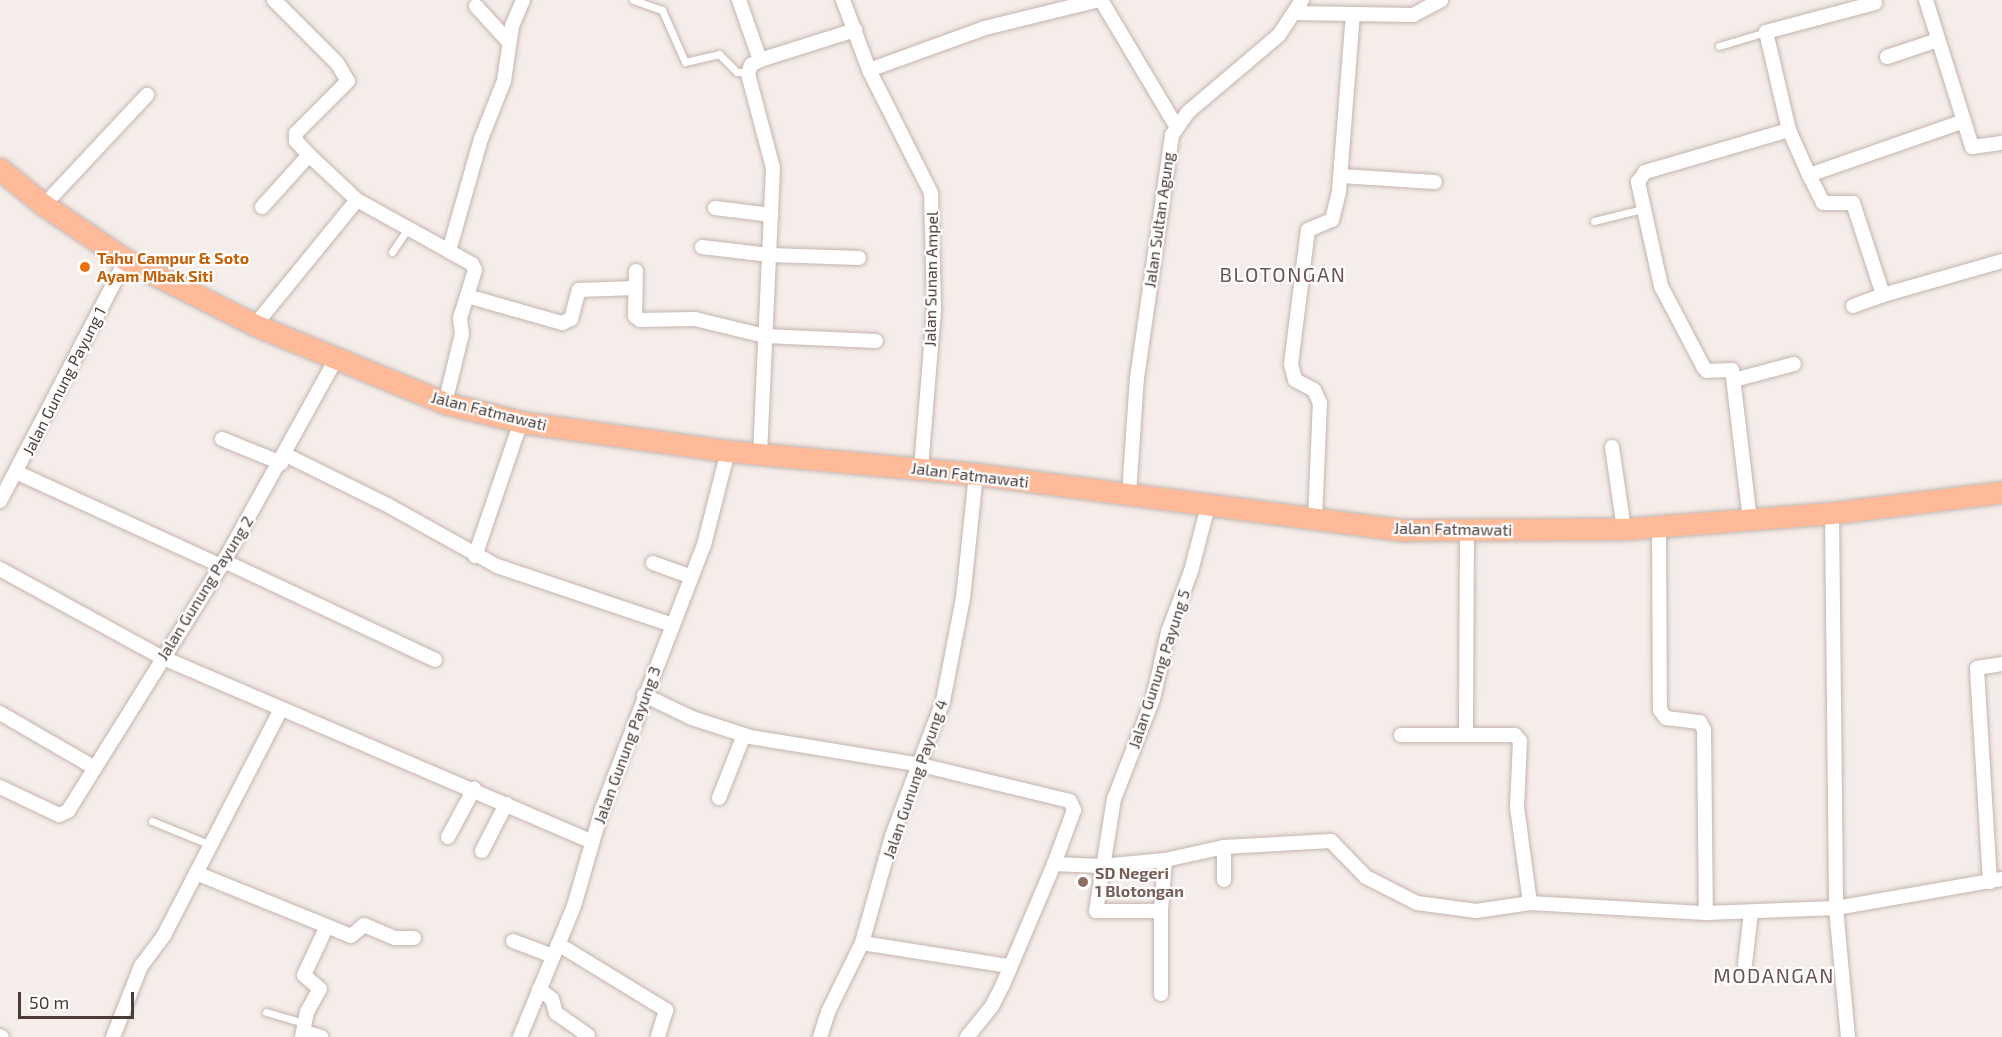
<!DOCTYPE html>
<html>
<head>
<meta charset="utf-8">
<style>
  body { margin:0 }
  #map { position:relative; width:2002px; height:1037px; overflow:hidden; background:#f5ede9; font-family:"Exo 2",sans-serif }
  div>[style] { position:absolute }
  .roads { filter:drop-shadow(0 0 2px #c5b4ae) drop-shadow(0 0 2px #c5b4ae) }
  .lane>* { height:7px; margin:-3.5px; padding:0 3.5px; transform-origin:3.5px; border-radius:3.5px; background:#fff }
  .street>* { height:14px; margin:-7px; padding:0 7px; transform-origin:7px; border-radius:7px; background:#fff }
  .primary>* { height:21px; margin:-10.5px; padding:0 10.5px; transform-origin:10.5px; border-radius:10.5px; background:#ffba99 }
  .dots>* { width:16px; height:16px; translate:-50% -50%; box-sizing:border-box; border:3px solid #fff; border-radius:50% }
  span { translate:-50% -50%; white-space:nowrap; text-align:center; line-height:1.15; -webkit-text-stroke:4.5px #fff; paint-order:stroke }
  .street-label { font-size:16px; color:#4a3b37 }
  .food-label { font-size:16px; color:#c56008; font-weight:700 }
  .left { translate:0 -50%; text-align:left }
  .education-label { font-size:16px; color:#785e54; font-weight:700 }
  .quarter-label { font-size:20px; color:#6d544d; letter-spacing:1.5px }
  .scale { position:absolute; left:18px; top:992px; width:116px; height:27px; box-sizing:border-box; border:3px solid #4a3b37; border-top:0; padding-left:8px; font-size:18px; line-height:21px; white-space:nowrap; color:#4a3b37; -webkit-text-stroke:4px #fff; paint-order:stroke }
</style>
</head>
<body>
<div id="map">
  <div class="roads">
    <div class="lane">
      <i style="left:633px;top:0;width:31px;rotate:19deg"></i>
      <i style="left:662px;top:10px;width:57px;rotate:66.1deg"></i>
      <i style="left:685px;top:62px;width:35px;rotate:-13deg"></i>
      <i style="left:719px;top:54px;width:25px;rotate:45deg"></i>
      <i style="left:737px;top:72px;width:11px"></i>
      <i style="left:1719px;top:46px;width:49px;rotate:-16.6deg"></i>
      <i style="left:1594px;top:221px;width:49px;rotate:-14deg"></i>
      <i style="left:392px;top:252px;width:29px;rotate:-56deg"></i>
      <i style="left:152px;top:821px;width:64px;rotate:22.1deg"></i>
      <i style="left:266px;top:1012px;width:40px;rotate:16deg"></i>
    </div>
    <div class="street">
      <i style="left:274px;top:0;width:89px;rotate:45deg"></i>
      <i style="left:337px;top:63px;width:21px;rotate:59deg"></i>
      <i style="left:348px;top:81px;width:74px;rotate:135deg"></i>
      <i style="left:296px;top:133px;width:8px;rotate:90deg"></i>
      <i style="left:296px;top:141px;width:19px;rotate:47deg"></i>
      <i style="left:739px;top:0;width:64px;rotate:70.7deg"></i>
      <i style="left:760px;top:60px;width:10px;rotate:151deg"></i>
      <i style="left:751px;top:65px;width:9px;rotate:108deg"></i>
      <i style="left:748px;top:74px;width:97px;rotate:75.1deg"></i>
      <i style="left:773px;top:168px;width:285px;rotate:92.6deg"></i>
      <i style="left:843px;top:0;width:75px;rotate:69.6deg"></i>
      <i style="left:869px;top:70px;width:138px;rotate:63.2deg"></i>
      <i style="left:931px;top:193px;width:117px;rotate:88.5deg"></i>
      <i style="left:934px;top:310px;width:160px;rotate:94.7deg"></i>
      <i style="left:1101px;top:0;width:147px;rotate:59.2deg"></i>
      <i style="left:1926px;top:0;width:154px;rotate:72.6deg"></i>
      <i style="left:1972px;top:147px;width:30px;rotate:-8deg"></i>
      <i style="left:1875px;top:3px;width:113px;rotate:165.1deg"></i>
      <i style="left:1766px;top:32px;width:101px;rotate:76.8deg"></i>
      <i style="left:1789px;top:130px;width:49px;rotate:66deg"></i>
      <i style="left:1809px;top:175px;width:31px;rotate:63deg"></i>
      <i style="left:1823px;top:203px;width:30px"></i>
      <i style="left:1853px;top:203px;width:97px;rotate:71.9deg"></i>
      <i style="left:1883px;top:295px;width:124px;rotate:-15.9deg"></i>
      <i style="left:476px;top:6px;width:47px;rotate:47.6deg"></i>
      <i style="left:1297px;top:13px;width:116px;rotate:1deg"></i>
      <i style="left:1413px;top:15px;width:32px;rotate:-28deg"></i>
      <i style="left:1887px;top:57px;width:54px;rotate:-18.4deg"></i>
      <i style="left:760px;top:60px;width:100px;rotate:-17.5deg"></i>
      <i style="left:869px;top:70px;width:123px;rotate:-19.9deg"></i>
      <i style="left:985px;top:28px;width:117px;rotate:-13.8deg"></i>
      <i style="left:1809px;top:175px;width:164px;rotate:-19.2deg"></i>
      <i style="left:1340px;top:176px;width:95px;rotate:3.6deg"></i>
      <i style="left:357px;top:200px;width:105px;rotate:29deg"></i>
      <i style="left:449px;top:251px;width:116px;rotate:-74.1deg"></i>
      <i style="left:481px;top:139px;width:62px;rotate:-68.4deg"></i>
      <i style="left:504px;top:81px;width:56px;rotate:-81.7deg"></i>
      <i style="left:512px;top:26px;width:28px;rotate:-67deg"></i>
      <i style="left:44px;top:205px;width:151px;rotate:-46.9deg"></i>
      <i style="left:715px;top:208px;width:57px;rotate:7deg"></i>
      <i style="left:702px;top:247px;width:68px;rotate:6.7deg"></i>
      <i style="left:770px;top:255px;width:89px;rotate:1.9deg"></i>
      <i style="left:636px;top:271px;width:45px;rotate:91.3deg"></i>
      <i style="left:635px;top:316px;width:6px;rotate:39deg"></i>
      <i style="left:640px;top:320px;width:55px;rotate:-1deg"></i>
      <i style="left:695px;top:319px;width:72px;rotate:13.7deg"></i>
      <i style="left:765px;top:336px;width:111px;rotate:2.6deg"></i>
      <i style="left:467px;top:296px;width:99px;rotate:15.9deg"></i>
      <i style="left:562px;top:323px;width:10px;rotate:-24deg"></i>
      <i style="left:571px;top:319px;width:30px;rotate:-75deg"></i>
      <i style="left:579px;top:290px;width:56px;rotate:-2deg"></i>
      <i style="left:1853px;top:306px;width:32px;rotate:-20deg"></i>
      <i style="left:255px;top:325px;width:161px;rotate:-50.8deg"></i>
      <i style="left:357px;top:200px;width:66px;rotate:-136.8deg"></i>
      <i style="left:309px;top:155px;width:70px;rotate:132.1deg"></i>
      <i style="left:1734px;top:380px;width:62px;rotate:-14.9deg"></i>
      <i style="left:445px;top:403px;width:71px;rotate:-76.2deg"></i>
      <i style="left:462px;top:334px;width:16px;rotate:-97deg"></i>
      <i style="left:460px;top:318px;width:50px;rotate:-72.6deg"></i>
      <i style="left:475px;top:270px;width:7px;rotate:-117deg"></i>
      <i style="left:472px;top:264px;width:26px;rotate:-151deg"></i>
      <i style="left:222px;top:439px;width:64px;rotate:22.1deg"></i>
      <i style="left:1612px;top:447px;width:83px;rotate:81.7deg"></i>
      <i style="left:286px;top:455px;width:117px;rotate:26.3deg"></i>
      <i style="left:391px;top:507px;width:121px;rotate:29.1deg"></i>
      <i style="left:497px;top:566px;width:185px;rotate:18.6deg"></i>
      <i style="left:16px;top:472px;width:226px;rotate:24.6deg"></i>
      <i style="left:1129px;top:494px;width:116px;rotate:-86.1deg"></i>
      <i style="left:1137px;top:378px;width:246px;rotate:-81.8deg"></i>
      <i style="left:1172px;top:135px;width:28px;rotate:-55deg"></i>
      <i style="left:1188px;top:112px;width:119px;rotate:-40.2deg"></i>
      <i style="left:1279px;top:35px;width:42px;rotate:-56.7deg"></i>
      <i style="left:0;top:501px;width:272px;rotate:-62.4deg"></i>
      <i style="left:1832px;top:513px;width:395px;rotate:89.4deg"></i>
      <i style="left:1836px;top:908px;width:130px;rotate:84.7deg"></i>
      <i style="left:1315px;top:520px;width:117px;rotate:-87.6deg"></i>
      <i style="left:1320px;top:403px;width:14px;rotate:-115deg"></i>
      <i style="left:1314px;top:390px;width:21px;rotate:-152deg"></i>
      <i style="left:1295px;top:380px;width:16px;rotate:-104deg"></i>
      <i style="left:1291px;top:364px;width:135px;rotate:-82.8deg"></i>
      <i style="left:1308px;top:230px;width:26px;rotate:-23deg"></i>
      <i style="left:1332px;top:220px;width:30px;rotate:-76deg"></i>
      <i style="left:1339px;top:191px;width:177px;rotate:-85.5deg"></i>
      <i style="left:1750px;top:520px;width:151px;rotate:-96.8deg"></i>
      <i style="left:1732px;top:370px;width:25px;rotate:178deg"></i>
      <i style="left:1707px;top:371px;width:4px;rotate:-135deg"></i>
      <i style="left:1704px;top:368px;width:93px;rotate:-117.7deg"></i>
      <i style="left:1661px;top:286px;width:107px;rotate:-102.5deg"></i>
      <i style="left:1638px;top:182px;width:12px;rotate:-55deg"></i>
      <i style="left:1645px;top:172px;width:150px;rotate:-16.3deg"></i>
      <i style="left:1659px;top:527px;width:183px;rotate:89.7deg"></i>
      <i style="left:1660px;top:710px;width:10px;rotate:53deg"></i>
      <i style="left:1666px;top:718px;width:34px;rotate:7deg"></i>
      <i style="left:1700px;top:722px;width:9px;rotate:63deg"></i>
      <i style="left:1704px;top:730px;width:183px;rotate:89.4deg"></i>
      <i style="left:1467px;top:531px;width:204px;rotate:90.3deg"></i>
      <i style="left:1466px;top:735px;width:49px"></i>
      <i style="left:1515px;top:735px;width:8px;rotate:50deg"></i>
      <i style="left:1520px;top:741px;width:66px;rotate:92.6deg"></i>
      <i style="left:1517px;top:807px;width:97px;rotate:82.3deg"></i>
      <i style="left:1530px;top:903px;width:176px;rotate:3.3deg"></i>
      <i style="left:1706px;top:913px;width:130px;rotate:-2.2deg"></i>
      <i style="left:1836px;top:908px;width:169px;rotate:-9.9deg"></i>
      <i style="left:475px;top:556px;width:142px;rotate:-71.1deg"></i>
      <i style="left:224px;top:561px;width:233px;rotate:25.1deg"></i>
      <i style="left:653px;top:563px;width:41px;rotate:19.7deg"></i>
      <i style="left:0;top:569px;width:183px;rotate:28.7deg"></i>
      <i style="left:161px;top:657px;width:469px;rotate:23.2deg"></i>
      <i style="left:644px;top:695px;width:53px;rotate:25.6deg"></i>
      <i style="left:692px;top:718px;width:61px;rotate:18.1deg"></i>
      <i style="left:750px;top:737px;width:173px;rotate:9.3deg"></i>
      <i style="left:921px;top:765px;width:153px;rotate:13.6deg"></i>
      <i style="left:1070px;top:801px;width:10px;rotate:66deg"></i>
      <i style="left:1074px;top:810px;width:58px;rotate:110.3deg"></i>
      <i style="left:1054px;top:864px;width:47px;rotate:2.4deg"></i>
      <i style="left:1101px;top:866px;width:64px;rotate:-5.4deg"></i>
      <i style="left:1165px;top:860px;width:60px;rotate:-12.4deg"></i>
      <i style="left:1224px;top:847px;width:33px;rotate:90deg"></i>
      <i style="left:0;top:713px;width:108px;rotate:30.1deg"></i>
      <i style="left:1401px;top:735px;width:65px"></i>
      <i style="left:0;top:787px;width:65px;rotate:25.4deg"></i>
      <i style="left:59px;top:815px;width:10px;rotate:-24deg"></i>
      <i style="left:68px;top:811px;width:295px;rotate:-58deg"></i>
      <i style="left:224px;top:561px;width:229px;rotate:-61deg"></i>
      <i style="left:719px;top:798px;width:68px;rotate:-68.4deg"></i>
      <i style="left:448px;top:837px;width:55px;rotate:-61.6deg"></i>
      <i style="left:1224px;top:847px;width:107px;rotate:-3.2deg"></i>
      <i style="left:1331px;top:841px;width:50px;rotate:45.8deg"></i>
      <i style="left:1366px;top:877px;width:57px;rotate:27deg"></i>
      <i style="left:1417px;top:903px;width:60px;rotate:7.7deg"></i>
      <i style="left:1476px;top:911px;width:55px;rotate:-8.4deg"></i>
      <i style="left:482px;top:851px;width:53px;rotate:-62.9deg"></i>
      <i style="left:1165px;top:860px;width:51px;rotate:94.5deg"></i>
      <i style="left:1161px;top:911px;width:65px;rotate:180deg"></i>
      <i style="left:1096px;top:911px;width:113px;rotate:-80.9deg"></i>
      <i style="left:1114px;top:799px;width:107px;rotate:-68.7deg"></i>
      <i style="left:1153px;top:699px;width:69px;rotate:-77.4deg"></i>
      <i style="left:1168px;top:632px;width:65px;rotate:-69.3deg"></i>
      <i style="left:1191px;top:571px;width:67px;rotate:-75.3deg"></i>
      <i style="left:196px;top:873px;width:167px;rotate:22.1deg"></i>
      <i style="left:351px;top:936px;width:17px;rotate:-40deg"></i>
      <i style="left:364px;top:925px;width:34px;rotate:23deg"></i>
      <i style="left:395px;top:938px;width:19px"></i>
      <i style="left:1990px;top:882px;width:214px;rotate:-93.5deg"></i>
      <i style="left:1977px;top:668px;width:25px;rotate:-9deg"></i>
      <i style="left:513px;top:941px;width:43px;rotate:20.6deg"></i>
      <i style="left:862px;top:943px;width:149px;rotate:8.9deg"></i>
      <i style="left:558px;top:944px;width:127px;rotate:31.4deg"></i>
      <i style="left:666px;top:1010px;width:28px;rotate:107deg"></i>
      <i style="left:1745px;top:964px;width:52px;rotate:-83.4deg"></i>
      <i style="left:539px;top:989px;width:16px;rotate:38deg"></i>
      <i style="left:552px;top:999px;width:15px;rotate:74deg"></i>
      <i style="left:556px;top:1013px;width:39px;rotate:35deg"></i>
      <i style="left:1161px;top:994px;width:83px;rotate:-90deg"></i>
      <i style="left:304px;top:1032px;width:18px;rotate:16deg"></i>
      <i style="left:0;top:1036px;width:2px;rotate:27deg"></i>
      <i style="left:113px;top:1037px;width:76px;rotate:-68.5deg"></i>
      <i style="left:141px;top:966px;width:39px;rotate:-53deg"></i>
      <i style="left:164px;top:935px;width:252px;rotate:-62.6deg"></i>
      <i style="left:302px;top:1037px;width:25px;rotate:-79deg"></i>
      <i style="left:307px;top:1012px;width:26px;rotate:-61deg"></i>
      <i style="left:320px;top:989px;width:21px;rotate:-139deg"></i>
      <i style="left:304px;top:975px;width:54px;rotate:-64.9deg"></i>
      <i style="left:520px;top:1037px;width:142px;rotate:-67.6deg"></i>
      <i style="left:574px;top:906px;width:101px;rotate:-73.9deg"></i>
      <i style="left:602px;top:809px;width:283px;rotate:-68.9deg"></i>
      <i style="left:704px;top:545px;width:97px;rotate:-75.7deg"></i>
      <i style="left:820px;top:1037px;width:26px;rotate:-72deg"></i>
      <i style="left:828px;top:1012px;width:77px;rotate:-63.8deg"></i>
      <i style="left:862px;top:943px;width:111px;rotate:-74.3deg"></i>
      <i style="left:892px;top:836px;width:144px;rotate:-69.3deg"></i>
      <i style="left:943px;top:701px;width:105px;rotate:-79deg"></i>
      <i style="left:963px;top:598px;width:125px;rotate:-84deg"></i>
      <i style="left:967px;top:1037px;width:40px;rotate:-51deg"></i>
      <i style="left:992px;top:1006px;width:27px;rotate:-63deg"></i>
      <i style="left:1004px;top:982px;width:128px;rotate:-67deg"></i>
    </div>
    <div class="primary">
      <i style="left:0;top:169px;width:57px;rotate:39.3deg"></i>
      <i style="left:44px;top:205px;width:99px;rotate:33.9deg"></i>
      <i style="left:126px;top:260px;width:144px;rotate:26.7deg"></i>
      <i style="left:255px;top:325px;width:205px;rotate:22.3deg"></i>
      <i style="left:445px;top:403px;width:78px;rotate:14deg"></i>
      <i style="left:521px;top:422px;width:209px;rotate:8deg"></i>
      <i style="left:728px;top:451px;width:249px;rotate:5.3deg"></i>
      <i style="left:976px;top:474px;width:432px;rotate:7.5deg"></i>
      <i style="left:1404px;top:530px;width:220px;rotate:-0.3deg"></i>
      <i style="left:1624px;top:529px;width:209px;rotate:-4.4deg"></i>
      <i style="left:1832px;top:513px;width:171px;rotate:-7deg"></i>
    </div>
  </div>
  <div class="dots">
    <i style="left:85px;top:267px;background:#e8710a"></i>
    <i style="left:1083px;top:882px;background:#8d6e63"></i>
  </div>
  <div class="street-label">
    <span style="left:1159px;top:220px;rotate:-82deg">Jalan Sultan Agung</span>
    <span style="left:931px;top:279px;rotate:-89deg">Jalan Sunan Ampel</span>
    <span style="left:64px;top:381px;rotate:-63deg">Jalan Gunung Payung 1</span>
    <span style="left:489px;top:411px;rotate:14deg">Jalan Fatmawati</span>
    <span style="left:970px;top:475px;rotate:7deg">Jalan Fatmawati</span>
    <span style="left:1453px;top:529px;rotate:1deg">Jalan Fatmawati</span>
    <span style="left:205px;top:588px;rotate:-58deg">Jalan Gunung Payung 2</span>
    <span style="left:1159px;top:669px;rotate:-72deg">Jalan Gunung Payung 5</span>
    <span style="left:627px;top:745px;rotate:-70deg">Jalan Gunung Payung 3</span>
    <span style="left:915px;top:779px;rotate:-71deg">Jalan Gunung Payung 4</span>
  </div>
  <div class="food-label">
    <span class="left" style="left:97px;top:267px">Tahu Campur &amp; Soto<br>Ayam Mbak Siti</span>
  </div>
  <div class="education-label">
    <span class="left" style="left:1095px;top:882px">SD Negeri<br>1 Blotongan</span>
  </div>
  <div class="quarter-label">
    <span style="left:1283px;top:274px">BLOTONGAN</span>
    <span style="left:1774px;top:975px">MODANGAN</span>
  </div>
  <div class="scale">50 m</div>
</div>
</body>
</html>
